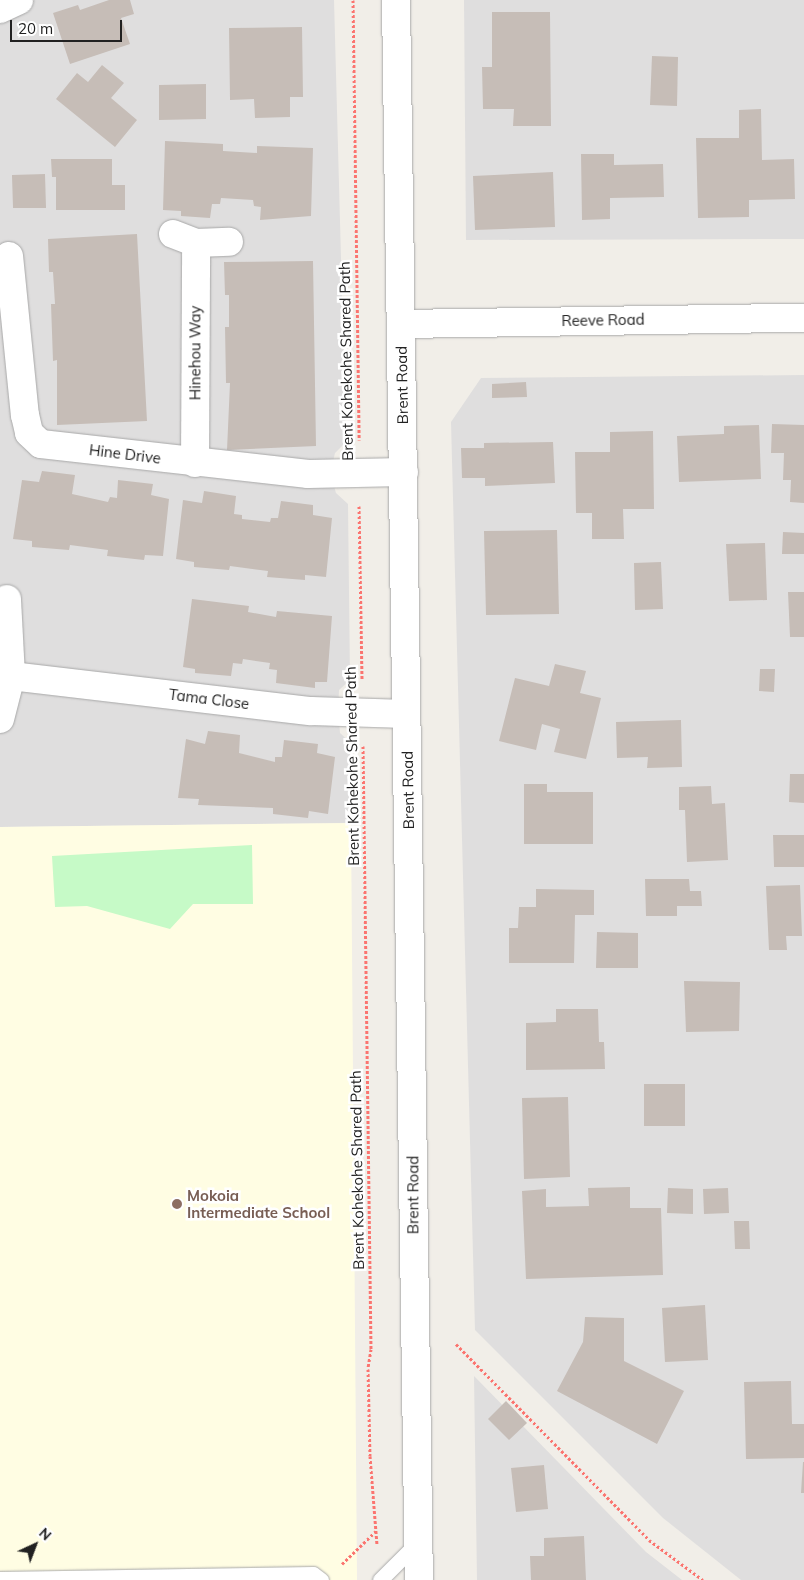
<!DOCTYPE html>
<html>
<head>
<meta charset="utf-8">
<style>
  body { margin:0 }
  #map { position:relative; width:804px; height:1580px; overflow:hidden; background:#f1eee8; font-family:Mulish,sans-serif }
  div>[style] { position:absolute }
  .residential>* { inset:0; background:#dfdede }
  .education>* { inset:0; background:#fffde3 }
  .park>* { inset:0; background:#c6fac7 }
  .building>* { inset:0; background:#c6bdb7 }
  .path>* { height:3px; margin-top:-1.5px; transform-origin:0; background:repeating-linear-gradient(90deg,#fb746f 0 2.5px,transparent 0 5px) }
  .roads { filter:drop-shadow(0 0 1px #a8a8a8) drop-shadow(0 0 1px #a8a8a8) }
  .service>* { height:15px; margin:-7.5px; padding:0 7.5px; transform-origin:7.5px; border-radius:7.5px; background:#fff }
  .minor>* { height:28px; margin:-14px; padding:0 14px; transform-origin:14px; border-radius:14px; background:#fff }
  .dots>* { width:14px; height:14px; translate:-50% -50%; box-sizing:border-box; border:2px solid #fff; border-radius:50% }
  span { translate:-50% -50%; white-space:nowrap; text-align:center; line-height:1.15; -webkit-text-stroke:5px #fff; paint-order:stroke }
  .street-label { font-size:15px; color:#212121 }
  .education-label { font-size:15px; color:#785e54; font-weight:700 }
  .left { translate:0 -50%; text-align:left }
  .north { position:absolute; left:10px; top:1520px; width:50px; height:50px; -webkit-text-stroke:4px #fff; paint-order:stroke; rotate:43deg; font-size:14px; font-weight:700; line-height:20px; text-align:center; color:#212121 }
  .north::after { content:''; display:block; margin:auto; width:18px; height:22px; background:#212121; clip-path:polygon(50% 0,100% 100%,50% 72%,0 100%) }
  .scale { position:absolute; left:10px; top:20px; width:112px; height:22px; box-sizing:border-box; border:2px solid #212121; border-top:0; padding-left:6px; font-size:15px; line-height:18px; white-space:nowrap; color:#212121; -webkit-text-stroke:4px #fff; paint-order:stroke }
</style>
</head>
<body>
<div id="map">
  <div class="residential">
    <i style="clip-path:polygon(0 0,334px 0,346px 442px,335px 453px,330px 473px,336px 493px,348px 504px,350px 680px,339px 690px,338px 711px,340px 733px,351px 743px,351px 823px,0 827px)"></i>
    <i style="clip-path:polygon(464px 0,804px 0,804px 239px,466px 240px)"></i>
    <i style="clip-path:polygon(804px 375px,804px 1580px,741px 1580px,663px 1518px,475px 1330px,451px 422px,481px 378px)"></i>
    <i style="clip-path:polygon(474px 1376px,646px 1552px,682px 1580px,477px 1580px)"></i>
  </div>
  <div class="education">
    <i style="clip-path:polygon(351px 823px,357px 1580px,0 1580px,0 827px)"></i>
  </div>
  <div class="park">
    <i style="clip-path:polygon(252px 845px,253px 904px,193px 904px,170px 929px,87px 906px,55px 907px,52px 856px)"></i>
  </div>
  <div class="building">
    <i style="clip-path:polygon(109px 0,130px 0,134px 14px,121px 18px,130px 44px,70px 64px,53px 13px,78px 5px,80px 10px)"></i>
    <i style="clip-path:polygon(492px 12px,550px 12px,551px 126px,513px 126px,514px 109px,483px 109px,482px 67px,492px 67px)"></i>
    <i style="clip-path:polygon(302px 27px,303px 97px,290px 97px,290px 117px,255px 118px,254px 99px,230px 100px,229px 28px)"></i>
    <i style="clip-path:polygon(652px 56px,678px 57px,677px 106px,650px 105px)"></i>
    <i style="clip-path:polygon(102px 65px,124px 83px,111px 98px,137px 120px,115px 147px,56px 99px,77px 73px,88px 82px)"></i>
    <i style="clip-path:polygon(206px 84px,206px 119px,159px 120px,159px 85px)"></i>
    <i style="clip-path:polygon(761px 109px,762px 160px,794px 159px,795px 199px,749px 200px,749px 217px,698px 218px,696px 138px,739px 138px,739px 110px)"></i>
    <i style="clip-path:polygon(165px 141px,223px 144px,223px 151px,257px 153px,257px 146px,313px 148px,311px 216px,260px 220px,261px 207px,254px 206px,253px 200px,221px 198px,220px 204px,212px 204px,210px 218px,181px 216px,181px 211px,163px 210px)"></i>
    <i style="clip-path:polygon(581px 154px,614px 154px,614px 165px,663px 164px,664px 197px,610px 198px,610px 219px,582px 220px)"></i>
    <i style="clip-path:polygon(51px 159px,112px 159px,112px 185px,125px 185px,125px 210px,56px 210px,56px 177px,52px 177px)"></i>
    <i style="clip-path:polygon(553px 172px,555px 227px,475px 230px,473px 176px)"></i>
    <i style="clip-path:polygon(45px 174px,46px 208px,13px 208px,12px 175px)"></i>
    <i style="clip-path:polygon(137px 234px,147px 421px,57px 425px,57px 360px,53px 361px,51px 304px,55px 304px,53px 272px,49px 272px,48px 239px)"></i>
    <i style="clip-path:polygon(313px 261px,316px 446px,227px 450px,230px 383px,226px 383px,225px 327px,229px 327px,229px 295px,225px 295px,224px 262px)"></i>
    <i style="clip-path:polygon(526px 382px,527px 397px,492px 398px,492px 384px)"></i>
    <i style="clip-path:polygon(772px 424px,804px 425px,804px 503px,790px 502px,791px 480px,783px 480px,784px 453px,771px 453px)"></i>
    <i style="clip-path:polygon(759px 425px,761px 479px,679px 482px,677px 436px,724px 434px,724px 426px)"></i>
    <i style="clip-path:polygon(653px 431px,654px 509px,623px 509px,624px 539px,592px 539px,592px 513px,576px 513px,575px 452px,610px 452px,610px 432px)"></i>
    <i style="clip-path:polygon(553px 442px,555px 483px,485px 486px,485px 478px,462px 478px,461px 448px,484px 448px,484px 443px)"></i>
    <i style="clip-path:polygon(42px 471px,75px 475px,72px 494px,108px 502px,110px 497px,117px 498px,118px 480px,153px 484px,151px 495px,169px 499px,163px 556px,145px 555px,144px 560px,107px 556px,108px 550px,70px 545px,69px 550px,32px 547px,32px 541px,13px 539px,22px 480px,39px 482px)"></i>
    <i style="clip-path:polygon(204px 491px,236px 496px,234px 514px,242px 515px,242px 519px,270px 522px,271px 518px,278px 518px,281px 501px,313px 505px,313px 515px,332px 518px,326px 577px,305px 575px,305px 580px,267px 577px,268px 571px,230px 566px,229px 570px,194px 567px,194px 562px,176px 559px,183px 500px,202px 503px)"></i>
    <i style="clip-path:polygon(557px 530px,559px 614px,486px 615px,484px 531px)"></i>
    <i style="clip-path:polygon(783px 532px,804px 533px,804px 554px,782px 554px)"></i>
    <i style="clip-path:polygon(765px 543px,767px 600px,729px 601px,726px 544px)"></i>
    <i style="clip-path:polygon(661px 562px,663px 609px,635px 610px,634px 563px)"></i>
    <i style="clip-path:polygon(788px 592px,804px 592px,804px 637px,790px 637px)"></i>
    <i style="clip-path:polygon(192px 599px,249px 606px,248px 612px,276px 617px,277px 611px,332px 616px,327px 682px,315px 682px,315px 688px,276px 683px,277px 670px,269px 669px,270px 663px,243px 659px,242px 664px,233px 663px,231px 676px,195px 673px,195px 669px,183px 667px)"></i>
    <i style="clip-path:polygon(555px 664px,586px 671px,580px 693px,601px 698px,586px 759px,554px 752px,560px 729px,542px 724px,536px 750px,499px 741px,515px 678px,549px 686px)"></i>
    <i style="clip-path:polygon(760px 669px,775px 669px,774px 692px,759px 691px)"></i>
    <i style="clip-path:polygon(681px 720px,682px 767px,647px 768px,648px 757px,617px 758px,616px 722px)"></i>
    <i style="clip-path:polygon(208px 731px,240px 735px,239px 753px,275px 762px,275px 757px,282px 757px,284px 740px,318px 744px,317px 753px,335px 757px,328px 814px,309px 811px,308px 818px,273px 814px,273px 808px,198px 805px,199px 799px,178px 798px,186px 739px,205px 744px)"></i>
    <i style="clip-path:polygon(790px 774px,804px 774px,804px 803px,789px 802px)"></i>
    <i style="clip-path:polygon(524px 784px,547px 784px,547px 792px,593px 792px,593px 844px,524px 844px)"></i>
    <i style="clip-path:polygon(711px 786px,712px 804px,725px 803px,728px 860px,687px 862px,685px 810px,679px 810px,679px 787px)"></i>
    <i style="clip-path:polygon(773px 835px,804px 835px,804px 867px,774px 867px)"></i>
    <i style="clip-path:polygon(645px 879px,689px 879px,690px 891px,701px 891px,702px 906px,677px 906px,677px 916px,646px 916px)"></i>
    <i style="clip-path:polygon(800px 885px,802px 936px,786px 936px,787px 950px,769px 950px,766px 886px)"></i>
    <i style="clip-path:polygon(536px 889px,594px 890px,594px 915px,575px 915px,574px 963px,509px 963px,509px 928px,518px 928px,519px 907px,536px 907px)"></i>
    <i style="clip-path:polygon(597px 932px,638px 933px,638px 968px,596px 968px)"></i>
    <i style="clip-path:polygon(684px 981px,740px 982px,739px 1031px,686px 1032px)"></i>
    <i style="clip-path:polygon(556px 1009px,598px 1009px,599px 1042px,604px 1042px,605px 1069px,526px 1070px,526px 1023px,556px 1022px)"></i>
    <i style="clip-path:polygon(644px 1084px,685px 1084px,685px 1126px,644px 1126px)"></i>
    <i style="clip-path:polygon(568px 1097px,570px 1177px,524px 1179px,522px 1098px)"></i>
    <i style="clip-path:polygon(630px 1187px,630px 1208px,661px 1208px,663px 1275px,526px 1279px,522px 1191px,546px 1189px,546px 1207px,589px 1206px,588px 1188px)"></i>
    <i style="clip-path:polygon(668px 1188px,693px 1189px,693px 1214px,667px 1213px)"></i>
    <i style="clip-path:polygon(728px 1188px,729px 1213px,704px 1214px,703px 1189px)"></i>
    <i style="clip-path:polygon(734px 1221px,749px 1221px,750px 1249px,735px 1249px)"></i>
    <i style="clip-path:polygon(705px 1305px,708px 1360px,665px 1362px,662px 1308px)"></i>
    <i style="clip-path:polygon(585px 1317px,624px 1318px,624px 1361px,684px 1391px,657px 1444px,557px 1391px,583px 1342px)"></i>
    <i style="clip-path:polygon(791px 1381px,792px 1424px,804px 1424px,804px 1458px,746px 1459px,744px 1382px)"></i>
    <i style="clip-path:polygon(506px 1401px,527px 1423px,509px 1440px,488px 1419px)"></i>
    <i style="clip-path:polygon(803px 1462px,804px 1462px,804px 1493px,801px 1493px)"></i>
    <i style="clip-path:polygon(544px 1465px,548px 1509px,516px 1512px,511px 1468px)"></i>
    <i style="clip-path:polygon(584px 1536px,586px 1580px,531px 1580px,530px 1556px,544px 1556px,544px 1538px)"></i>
  </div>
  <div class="path">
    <i style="left:353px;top:0;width:440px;rotate:89.2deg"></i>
    <i style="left:359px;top:506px;width:174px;rotate:89deg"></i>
    <i style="left:363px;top:746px;width:603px;rotate:89.24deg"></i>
    <i style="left:371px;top:1349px;width:20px;rotate:99deg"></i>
    <i style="left:368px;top:1369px;width:87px;rotate:88.7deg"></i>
    <i style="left:370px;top:1456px;width:88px;rotate:85.5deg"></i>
    <i style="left:456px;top:1344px;width:275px;rotate:45.4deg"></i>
    <i style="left:649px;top:1540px;width:67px;rotate:36.5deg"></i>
    <i style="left:342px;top:1564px;width:49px;rotate:-44.2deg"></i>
  </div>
  <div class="roads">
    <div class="service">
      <i style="left:0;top:1579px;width:313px;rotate:-0.9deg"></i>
      <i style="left:313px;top:1574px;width:10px;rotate:37deg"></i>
      <i style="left:380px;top:1580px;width:54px;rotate:-45deg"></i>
    </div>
    <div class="minor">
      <i style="left:396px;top:0;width:1580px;rotate:89.17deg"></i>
      <i style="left:0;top:9px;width:21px;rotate:-25deg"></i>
      <i style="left:173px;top:234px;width:25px;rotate:21deg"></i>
      <i style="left:196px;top:243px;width:33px;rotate:-2deg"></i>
      <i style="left:9px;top:256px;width:160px;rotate:84.3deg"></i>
      <i style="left:25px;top:415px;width:18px;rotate:77deg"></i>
      <i style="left:29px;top:433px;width:16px;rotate:43deg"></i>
      <i style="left:41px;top:444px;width:269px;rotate:6.4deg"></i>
      <i style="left:308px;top:474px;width:96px;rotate:-1.2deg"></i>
      <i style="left:402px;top:324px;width:402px;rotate:-0.9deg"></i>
      <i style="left:195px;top:463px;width:220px;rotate:-89.7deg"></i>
      <i style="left:11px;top:676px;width:302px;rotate:6.7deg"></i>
      <i style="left:311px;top:711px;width:95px;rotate:1.8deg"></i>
      <i style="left:0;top:719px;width:44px;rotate:-75.7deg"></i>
      <i style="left:11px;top:676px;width:77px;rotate:-93deg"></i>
    </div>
  </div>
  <div class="dots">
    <i style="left:177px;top:1204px;background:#8d6e63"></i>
  </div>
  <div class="street-label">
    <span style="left:603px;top:320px;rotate:-1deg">Reeve Road</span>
    <span style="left:195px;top:353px;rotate:-90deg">Hinehou Way</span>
    <span style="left:346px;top:361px;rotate:-91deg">Brent Kohekohe Shared Path</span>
    <span style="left:402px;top:385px;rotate:-91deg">Brent Road</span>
    <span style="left:125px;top:454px;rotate:7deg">Hine Drive</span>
    <span style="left:209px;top:699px;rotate:7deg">Tama Close</span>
    <span style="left:352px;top:766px;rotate:-91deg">Brent Kohekohe Shared Path</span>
    <span style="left:408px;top:790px;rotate:-91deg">Brent Road</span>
    <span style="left:357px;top:1170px;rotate:-91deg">Brent Kohekohe Shared Path</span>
    <span style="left:413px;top:1195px;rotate:-90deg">Brent Road</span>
  </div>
  <div class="education-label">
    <span class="left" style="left:187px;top:1204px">Mokoia<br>Intermediate School</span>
  </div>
  <div class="north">N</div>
  <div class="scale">20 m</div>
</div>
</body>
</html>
